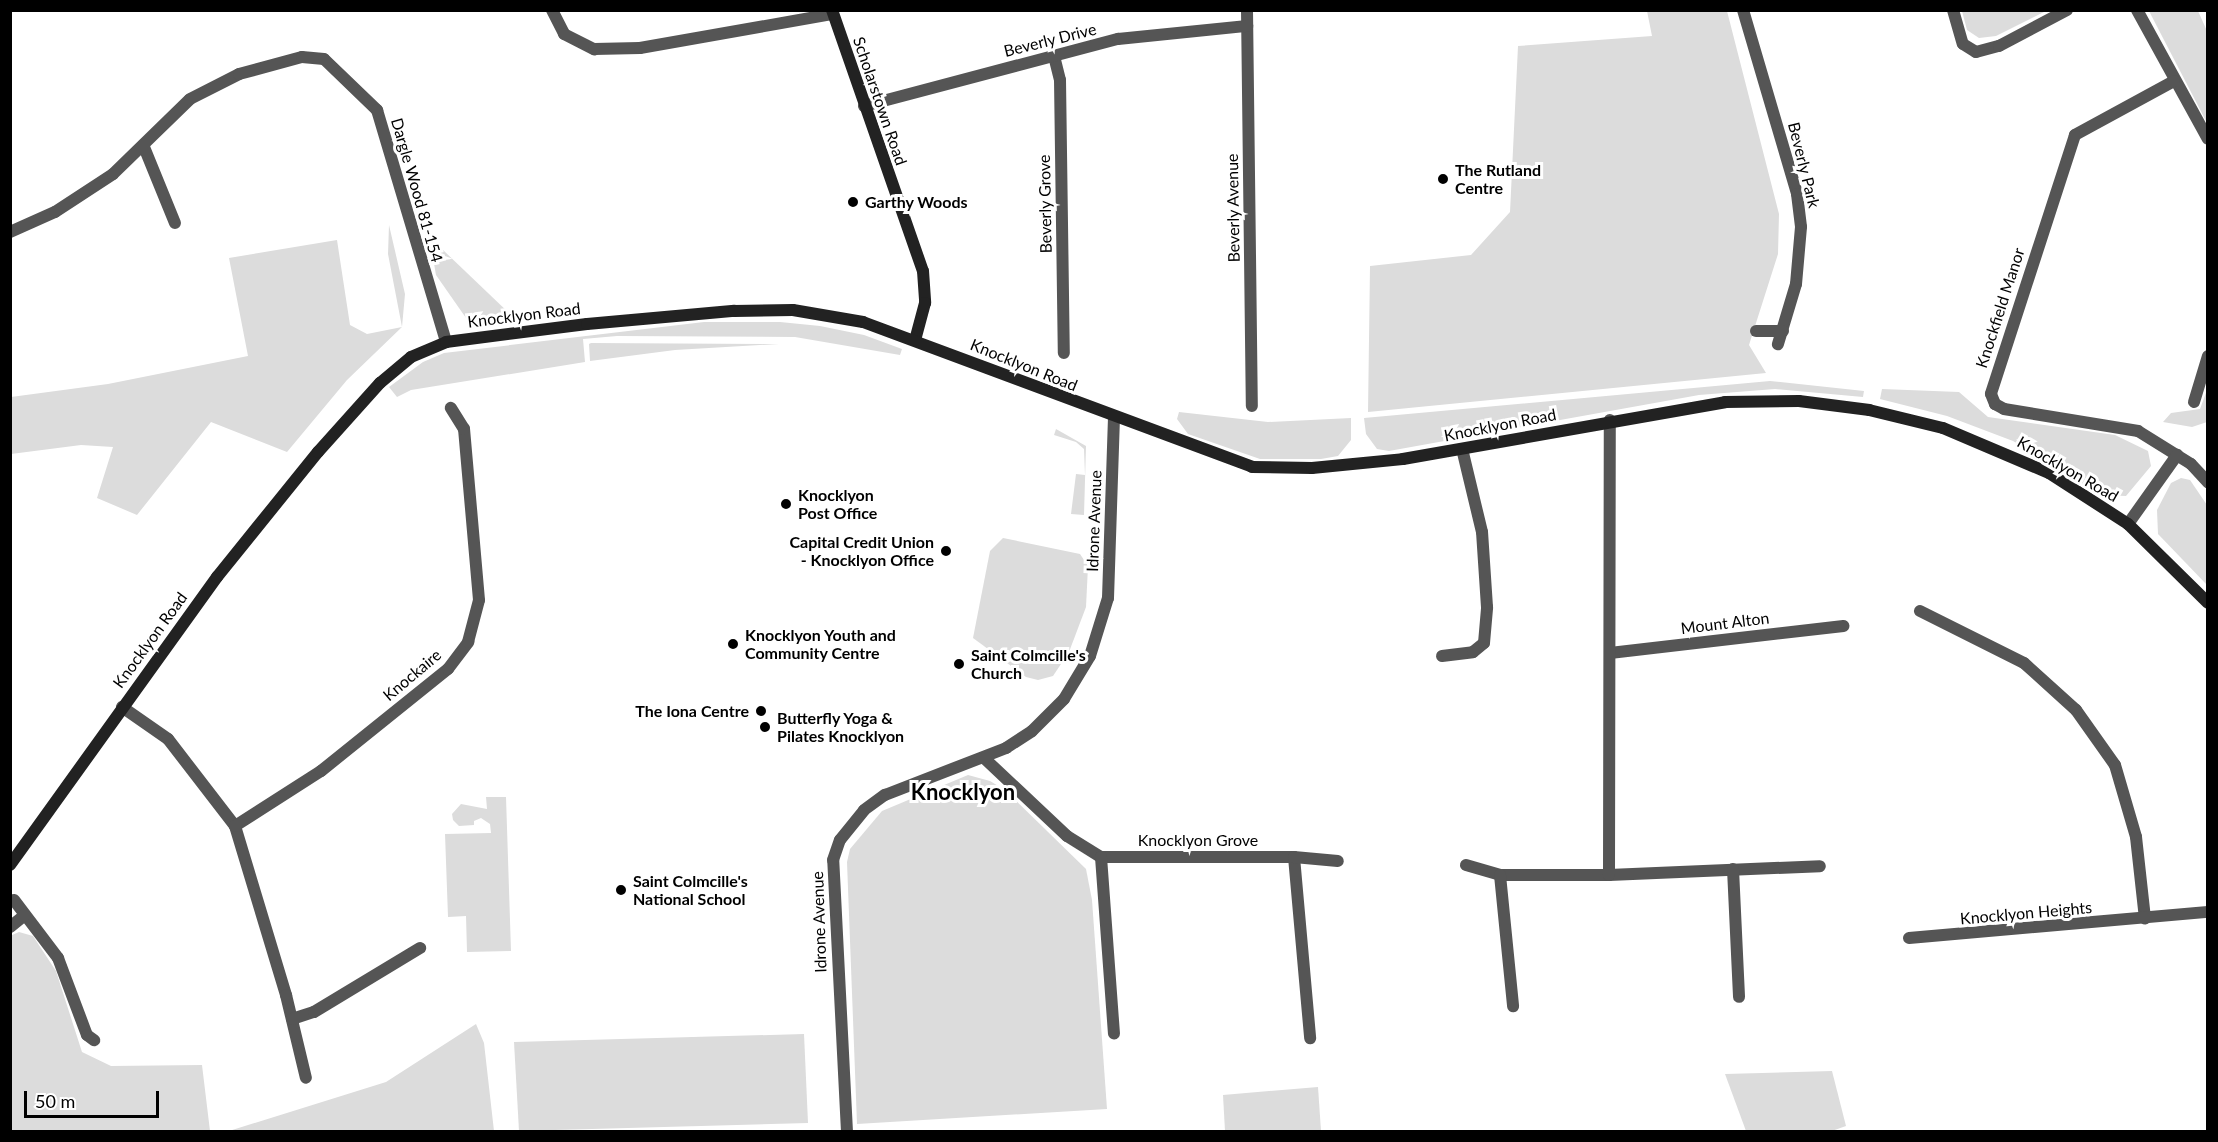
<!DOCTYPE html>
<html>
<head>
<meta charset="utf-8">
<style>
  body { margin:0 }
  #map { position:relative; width:2218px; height:1142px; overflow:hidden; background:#fff; font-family:Lato,sans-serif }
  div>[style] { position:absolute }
  .green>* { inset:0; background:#dcdcdc }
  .street>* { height:12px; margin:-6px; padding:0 6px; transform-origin:6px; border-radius:6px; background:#555 }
  .secondary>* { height:12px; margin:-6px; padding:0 6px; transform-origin:6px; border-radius:6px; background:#222 }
  .dots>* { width:16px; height:16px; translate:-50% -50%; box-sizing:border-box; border:3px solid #fff; border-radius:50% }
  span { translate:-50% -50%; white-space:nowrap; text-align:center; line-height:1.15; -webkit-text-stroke:6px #fff; paint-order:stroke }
  .street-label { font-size:16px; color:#000 }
  .poi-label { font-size:16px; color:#000; font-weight:700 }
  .left { translate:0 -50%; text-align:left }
  .right { translate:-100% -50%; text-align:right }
  .district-label { font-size:22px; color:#000; font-weight:700 }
  .frame { position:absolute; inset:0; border:12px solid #000; pointer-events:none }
  .scale { position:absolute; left:24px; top:1091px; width:135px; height:27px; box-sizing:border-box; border:3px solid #000; border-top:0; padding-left:8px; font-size:18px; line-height:21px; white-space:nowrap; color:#000; -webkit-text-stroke:4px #fff; paint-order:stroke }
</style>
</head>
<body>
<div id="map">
  <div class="green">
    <i style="clip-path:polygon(1647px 11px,1727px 11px,1779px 214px,1778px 254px,1749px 345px,1766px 373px,1368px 412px,1370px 266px,1471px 255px,1510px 212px,1518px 46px,1652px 36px)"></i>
    <i style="clip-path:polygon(1962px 11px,1962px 10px,2046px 11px,1996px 36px,1979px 38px,1967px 30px)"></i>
    <i style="clip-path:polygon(2149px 11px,2198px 11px,2207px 31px,2207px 123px)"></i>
    <i style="clip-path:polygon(389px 225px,405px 294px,402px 327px,347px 380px,287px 452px,211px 422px,137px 515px,97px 498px,113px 447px,81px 445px,11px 454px,11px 397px,108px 384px,248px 356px,229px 258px,337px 240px,350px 325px,367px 334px,402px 327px,388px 254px)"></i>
    <i style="clip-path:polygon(443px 250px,511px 315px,478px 321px,466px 318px,436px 275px,432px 252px)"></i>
    <i style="clip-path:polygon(704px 322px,780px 322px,820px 326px,864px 335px,902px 349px,900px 355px,795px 337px,617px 336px,583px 339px,585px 362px,411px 390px,397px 397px,389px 387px,423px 362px,444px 353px)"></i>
    <i style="clip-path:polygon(589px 344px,591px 343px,779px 344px,675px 350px,590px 361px)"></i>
    <i style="clip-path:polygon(1770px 381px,1864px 391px,1863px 397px,1775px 389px,1699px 395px,1389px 451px,1377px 449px,1366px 434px,1364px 418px)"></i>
    <i style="clip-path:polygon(1882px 389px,1959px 392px,1988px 417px,2115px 435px,2148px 451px,2151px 466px,2126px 496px,2101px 495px,2013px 441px,1947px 416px,1880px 399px)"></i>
    <i style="clip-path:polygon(2207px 390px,2207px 422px,2192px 427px,2163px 422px,2171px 413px,2200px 409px)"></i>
    <i style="clip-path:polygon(1179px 412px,1268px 422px,1351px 418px,1351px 440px,1338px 456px,1321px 459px,1260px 459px,1188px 434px,1177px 419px)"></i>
    <i style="clip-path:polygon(1056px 429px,1086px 446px,1084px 515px,1071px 514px,1076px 474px,1085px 475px,1084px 449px,1076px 442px,1054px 435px)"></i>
    <i style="clip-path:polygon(2181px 478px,2190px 480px,2207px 505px,2207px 585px,2158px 534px,2157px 510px,2171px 483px)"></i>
    <i style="clip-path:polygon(1003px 538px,1080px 554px,1088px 566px,1086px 607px,1069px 652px,1053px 676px,1038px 680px,1026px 677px,973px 638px,990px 551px)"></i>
    <i style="clip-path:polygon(968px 775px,990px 781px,1005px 790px,1086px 869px,1092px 900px,1107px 1109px,857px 1124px,847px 862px,850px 849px,882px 811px)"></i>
    <i style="clip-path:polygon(486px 797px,506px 797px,511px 951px,467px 952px,466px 916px,448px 917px,445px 834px,491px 833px,490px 824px,481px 818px,474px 821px,474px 825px,459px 826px,453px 820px,452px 814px,461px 804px,487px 809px)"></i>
    <i style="clip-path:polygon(19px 932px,33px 936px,56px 971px,82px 1052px,111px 1066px,202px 1065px,210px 1131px,11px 1132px,10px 936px)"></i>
    <i style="clip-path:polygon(476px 1024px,484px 1043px,494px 1131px,229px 1131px,386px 1082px)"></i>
    <i style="clip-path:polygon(804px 1034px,808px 1123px,519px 1131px,514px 1042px)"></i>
    <i style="clip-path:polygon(1832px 1071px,1846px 1126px,1829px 1132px,1746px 1131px,1725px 1074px)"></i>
    <i style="clip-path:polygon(1318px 1087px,1321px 1131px,1225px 1131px,1223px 1095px)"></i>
  </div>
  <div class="street">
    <i style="left:552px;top:10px;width:27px;rotate:63deg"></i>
    <i style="left:564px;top:34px;width:34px;rotate:27deg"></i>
    <i style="left:594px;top:49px;width:46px;rotate:-1.2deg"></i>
    <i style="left:640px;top:48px;width:196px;rotate:-10deg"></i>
    <i style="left:1247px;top:10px;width:396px;rotate:89.3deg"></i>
    <i style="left:1743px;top:10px;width:192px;rotate:73.6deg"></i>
    <i style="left:1797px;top:194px;width:33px;rotate:83deg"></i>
    <i style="left:1801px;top:227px;width:57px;rotate:95deg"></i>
    <i style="left:1796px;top:284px;width:63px;rotate:106.7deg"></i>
    <i style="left:1953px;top:10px;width:35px;rotate:74deg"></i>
    <i style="left:1963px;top:44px;width:15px;rotate:32deg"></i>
    <i style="left:1976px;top:52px;width:24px;rotate:-15deg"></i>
    <i style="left:1999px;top:46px;width:77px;rotate:-27.9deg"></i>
    <i style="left:2137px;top:10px;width:147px;rotate:61.2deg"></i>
    <i style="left:1054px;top:56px;width:25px;rotate:76deg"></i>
    <i style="left:1060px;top:80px;width:273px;rotate:89.2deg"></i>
    <i style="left:2174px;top:81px;width:113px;rotate:151.4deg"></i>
    <i style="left:2075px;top:135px;width:272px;rotate:108deg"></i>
    <i style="left:1991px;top:394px;width:11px;rotate:68deg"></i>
    <i style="left:1995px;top:404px;width:10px;rotate:29deg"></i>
    <i style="left:2004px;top:409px;width:136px;rotate:9.3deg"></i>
    <i style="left:2138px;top:431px;width:62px;rotate:31.9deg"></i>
    <i style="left:2191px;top:464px;width:25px;rotate:47deg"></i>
    <i style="left:864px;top:106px;width:263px;rotate:-14.8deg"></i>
    <i style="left:1118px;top:39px;width:130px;rotate:-5.8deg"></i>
    <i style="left:144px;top:147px;width:82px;rotate:67.8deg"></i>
    <i style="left:10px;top:232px;width:49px;rotate:-24deg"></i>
    <i style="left:55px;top:212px;width:69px;rotate:-33.2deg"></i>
    <i style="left:113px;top:174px;width:107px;rotate:-44.2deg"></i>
    <i style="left:190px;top:99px;width:55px;rotate:-27deg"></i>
    <i style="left:239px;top:74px;width:65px;rotate:-15.1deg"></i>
    <i style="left:302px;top:57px;width:22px;rotate:5deg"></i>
    <i style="left:324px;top:59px;width:74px;rotate:43.9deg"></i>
    <i style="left:377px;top:110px;width:242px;rotate:73.4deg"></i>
    <i style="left:1756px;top:331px;width:27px"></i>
    <i style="left:2194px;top:402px;width:48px;rotate:-73.1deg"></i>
    <i style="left:2128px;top:524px;width:85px;rotate:-54.6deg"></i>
    <i style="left:1920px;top:611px;width:116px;rotate:26.6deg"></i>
    <i style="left:2024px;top:663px;width:70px;rotate:42.1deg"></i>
    <i style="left:2076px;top:710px;width:67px;rotate:54.7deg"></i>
    <i style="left:2115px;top:765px;width:75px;rotate:73.7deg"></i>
    <i style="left:2136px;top:837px;width:82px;rotate:83.7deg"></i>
    <i style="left:1610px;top:653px;width:235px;rotate:-6.6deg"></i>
    <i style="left:1442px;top:656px;width:31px;rotate:-7deg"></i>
    <i style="left:1473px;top:652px;width:14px;rotate:-39deg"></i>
    <i style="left:1484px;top:643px;width:36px;rotate:-85deg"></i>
    <i style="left:1487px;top:607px;width:75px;rotate:-93.8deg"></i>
    <i style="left:1482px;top:532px;width:85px;rotate:-103.5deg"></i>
    <i style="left:122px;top:707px;width:56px;rotate:34.8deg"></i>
    <i style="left:168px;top:739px;width:110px;rotate:52.4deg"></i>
    <i style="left:235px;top:826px;width:177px;rotate:73.2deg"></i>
    <i style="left:286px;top:995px;width:85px;rotate:76.5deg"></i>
    <i style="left:984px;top:758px;width:114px;rotate:43.2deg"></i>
    <i style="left:1067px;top:836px;width:40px;rotate:32deg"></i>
    <i style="left:1101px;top:857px;width:193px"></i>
    <i style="left:1294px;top:857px;width:182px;rotate:84.9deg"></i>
    <i style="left:235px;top:826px;width:102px;rotate:-32.6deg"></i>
    <i style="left:321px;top:771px;width:163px;rotate:-38.8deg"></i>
    <i style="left:448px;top:669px;width:34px;rotate:-53deg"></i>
    <i style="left:468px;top:642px;width:43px;rotate:-75.3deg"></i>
    <i style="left:479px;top:600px;width:172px;rotate:-95deg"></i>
    <i style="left:464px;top:429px;width:25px;rotate:-122deg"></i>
    <i style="left:1101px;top:857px;width:177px;rotate:85.8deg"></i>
    <i style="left:1294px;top:857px;width:44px;rotate:5.2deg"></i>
    <i style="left:1466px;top:865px;width:35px;rotate:16deg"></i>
    <i style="left:1500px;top:875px;width:109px"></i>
    <i style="left:1609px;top:875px;width:211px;rotate:-2.4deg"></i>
    <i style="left:1733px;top:869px;width:128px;rotate:87.3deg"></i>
    <i style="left:1500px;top:875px;width:132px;rotate:84.3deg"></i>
    <i style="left:1609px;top:875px;width:455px;rotate:-89.9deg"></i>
    <i style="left:14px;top:900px;width:73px;rotate:52.8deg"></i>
    <i style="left:58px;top:958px;width:82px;rotate:69.4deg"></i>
    <i style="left:87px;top:1035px;width:9px;rotate:36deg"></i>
    <i style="left:10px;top:927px;width:19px;rotate:-39deg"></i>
    <i style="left:1909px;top:938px;width:300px;rotate:-5deg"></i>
    <i style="left:292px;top:1019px;width:23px;rotate:-18deg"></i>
    <i style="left:314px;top:1012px;width:124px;rotate:-31.1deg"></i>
    <i style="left:847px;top:1132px;width:272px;rotate:-92.9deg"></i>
    <i style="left:833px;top:860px;width:21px;rotate:-71deg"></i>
    <i style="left:840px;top:840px;width:38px;rotate:-51deg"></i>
    <i style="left:864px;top:810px;width:26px;rotate:-36deg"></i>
    <i style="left:885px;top:795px;width:130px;rotate:-21.2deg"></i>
    <i style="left:1006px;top:748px;width:31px;rotate:-33deg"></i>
    <i style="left:1032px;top:731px;width:45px;rotate:-45deg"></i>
    <i style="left:1064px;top:699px;width:50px;rotate:-58.8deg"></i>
    <i style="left:1090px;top:656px;width:61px;rotate:-72.8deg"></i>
    <i style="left:1108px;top:598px;width:179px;rotate:-88.1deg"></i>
  </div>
  <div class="secondary">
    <i style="left:832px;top:10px;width:276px;rotate:70.8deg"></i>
    <i style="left:923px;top:271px;width:32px;rotate:86deg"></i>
    <i style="left:925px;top:303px;width:38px;rotate:105deg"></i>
    <i style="left:10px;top:865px;width:355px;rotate:-54.3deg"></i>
    <i style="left:217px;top:577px;width:161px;rotate:-51.1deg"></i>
    <i style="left:318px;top:452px;width:93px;rotate:-48.1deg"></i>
    <i style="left:380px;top:383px;width:40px;rotate:-40deg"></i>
    <i style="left:411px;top:357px;width:38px;rotate:-23deg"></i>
    <i style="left:446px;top:342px;width:142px;rotate:-7.3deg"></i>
    <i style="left:587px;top:324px;width:148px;rotate:-5.1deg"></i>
    <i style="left:734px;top:311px;width:59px;rotate:-1deg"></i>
    <i style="left:793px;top:310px;width:71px;rotate:9.7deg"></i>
    <i style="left:863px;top:322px;width:415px;rotate:20.4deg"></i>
    <i style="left:1252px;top:467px;width:60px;rotate:1deg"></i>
    <i style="left:1312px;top:468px;width:91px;rotate:-5.6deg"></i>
    <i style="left:1403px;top:459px;width:327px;rotate:-10deg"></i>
    <i style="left:1725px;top:402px;width:74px;rotate:-0.8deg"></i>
    <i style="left:1799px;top:401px;width:71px;rotate:7.3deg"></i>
    <i style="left:1869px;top:410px;width:76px;rotate:13.7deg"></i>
    <i style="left:1943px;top:428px;width:115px;rotate:23deg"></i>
    <i style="left:2049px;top:473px;width:94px;rotate:32.8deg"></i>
    <i style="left:2128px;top:524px;width:112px;rotate:44.6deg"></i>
  </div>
  <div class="dots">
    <i style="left:1443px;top:179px;background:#000"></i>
    <i style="left:853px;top:202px;background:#000"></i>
    <i style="left:786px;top:504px;background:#000"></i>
    <i style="left:946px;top:551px;background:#000"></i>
    <i style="left:733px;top:644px;background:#000"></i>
    <i style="left:959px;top:664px;background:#000"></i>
    <i style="left:761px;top:711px;background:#000"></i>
    <i style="left:765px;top:727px;background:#000"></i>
    <i style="left:621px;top:890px;background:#000"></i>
  </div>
  <div class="street-label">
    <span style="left:1050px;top:40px;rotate:-14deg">Beverly Drive</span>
    <span style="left:880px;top:101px;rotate:71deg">Scholarstown Road</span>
    <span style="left:1804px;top:165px;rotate:76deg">Beverly Park</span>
    <span style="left:417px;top:190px;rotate:74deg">Dargle Wood 81-154</span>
    <span style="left:1045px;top:204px;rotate:-91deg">Beverly Grove</span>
    <span style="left:1233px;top:208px;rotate:-91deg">Beverly Avenue</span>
    <span style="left:2000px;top:308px;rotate:-72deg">Knockfield Manor</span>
    <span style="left:524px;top:315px;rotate:-7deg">Knocklyon Road</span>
    <span style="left:1024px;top:365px;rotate:22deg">Knocklyon Road</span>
    <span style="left:1500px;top:425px;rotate:-11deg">Knocklyon Road</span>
    <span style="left:2068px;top:469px;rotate:30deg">Knocklyon Road</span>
    <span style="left:1094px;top:521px;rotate:-88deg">Idrone Avenue</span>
    <span style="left:1725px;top:623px;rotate:-7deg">Mount Alton</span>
    <span style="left:150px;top:640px;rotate:-54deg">Knocklyon Road</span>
    <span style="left:412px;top:675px;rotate:-40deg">Knockaire</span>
    <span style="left:1198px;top:840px">Knocklyon Grove</span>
    <span style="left:2026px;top:913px;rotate:-5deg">Knocklyon Heights</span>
    <span style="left:819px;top:922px;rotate:-92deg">Idrone Avenue</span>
  </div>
  <div class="poi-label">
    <span class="left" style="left:1455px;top:179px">The Rutland<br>Centre</span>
    <span class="left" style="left:865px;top:202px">Garthy Woods</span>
    <span class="left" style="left:798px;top:504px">Knocklyon<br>Post Office</span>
    <span class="right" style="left:934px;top:551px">Capital Credit Union<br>- Knocklyon Office</span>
    <span class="left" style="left:745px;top:644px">Knocklyon Youth and<br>Community Centre</span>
    <span class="left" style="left:971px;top:664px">Saint Colmcille's<br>Church</span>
    <span class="right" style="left:749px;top:711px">The Iona Centre</span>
    <span class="left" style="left:777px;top:727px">Butterfly Yoga &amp;<br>Pilates Knocklyon</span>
    <span class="left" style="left:633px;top:890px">Saint Colmcille's<br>National School</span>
  </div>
  <div class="district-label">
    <span style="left:963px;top:792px">Knocklyon</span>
  </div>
  <div class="frame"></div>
  <div class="scale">50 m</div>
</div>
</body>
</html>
